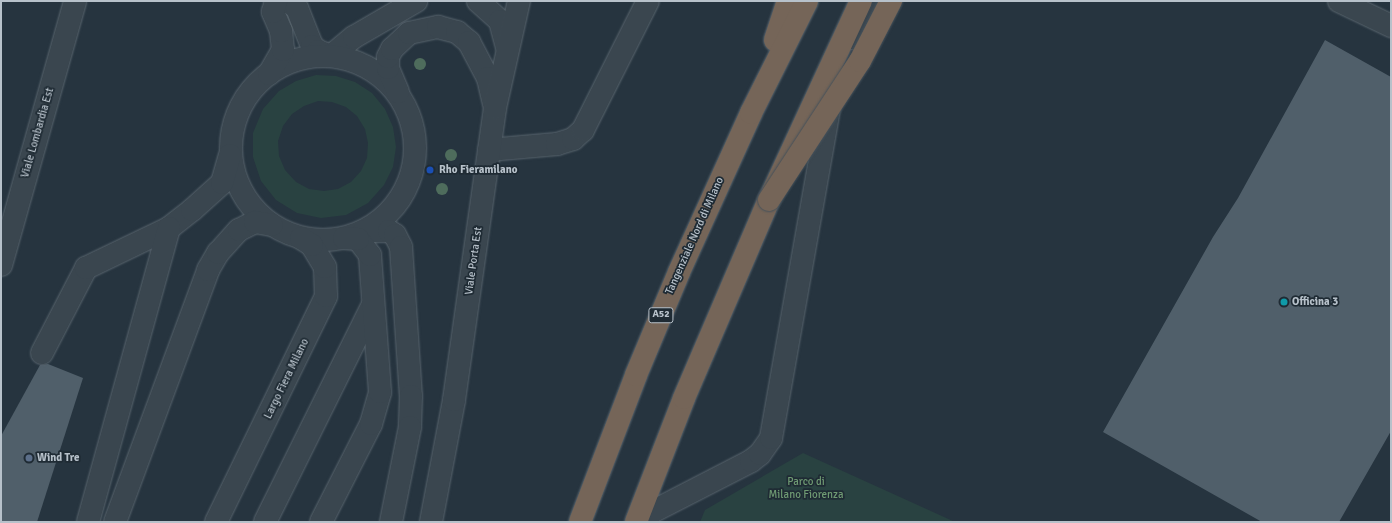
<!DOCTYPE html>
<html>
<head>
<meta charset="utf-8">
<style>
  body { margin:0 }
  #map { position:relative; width:1392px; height:523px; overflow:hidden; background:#26343f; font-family:Signika,sans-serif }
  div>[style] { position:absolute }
  .green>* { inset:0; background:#294241 }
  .building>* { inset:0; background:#505f6a }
  .roads { filter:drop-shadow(0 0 1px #58646d) drop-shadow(0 0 1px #58646d) }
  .minor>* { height:22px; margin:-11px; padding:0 11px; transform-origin:11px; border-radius:11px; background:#3a464f }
  .minor>.ring { margin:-11px; padding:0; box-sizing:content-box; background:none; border:22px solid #3a464f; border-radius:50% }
  .highway>* { height:22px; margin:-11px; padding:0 11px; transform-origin:11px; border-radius:11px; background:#756558 }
  .bridges { filter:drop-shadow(0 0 1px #45515a) drop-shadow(0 0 1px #45515a) }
  .highway-bridge>* { height:22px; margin:-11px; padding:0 11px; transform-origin:11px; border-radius:11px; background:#756558 }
  .trees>* { width:12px; height:12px; margin:-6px; border-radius:50%; background:#4e6c5c }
  .dots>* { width:11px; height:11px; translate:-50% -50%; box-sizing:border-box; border:2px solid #1f2b34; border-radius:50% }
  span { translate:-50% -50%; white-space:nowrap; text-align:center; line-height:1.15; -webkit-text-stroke:3.5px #1f2b34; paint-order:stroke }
  .shield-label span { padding:1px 3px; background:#1f2b34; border:1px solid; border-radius:3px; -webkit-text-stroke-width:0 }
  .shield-label { font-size:10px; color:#b7c1ca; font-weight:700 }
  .street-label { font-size:11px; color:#b7c1ca }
  .poi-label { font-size:11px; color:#b7c1ca; font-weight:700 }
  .left { translate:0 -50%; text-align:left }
  .park-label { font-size:11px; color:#6f9a73 }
  .frame { position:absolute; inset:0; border:2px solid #b7c1ca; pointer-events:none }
</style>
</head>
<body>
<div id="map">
  <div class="green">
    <i style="clip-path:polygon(evenodd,316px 75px,336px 76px,355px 82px,372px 93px,385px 109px,393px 127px,396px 147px,393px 167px,384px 185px,368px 203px,346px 215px,321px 218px,297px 213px,276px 200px,261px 181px,253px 157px,253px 133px,263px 109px,279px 91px,296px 81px,316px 75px,318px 101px,332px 102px,346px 107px,357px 116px,365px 129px,368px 143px,367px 158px,361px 171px,351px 182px,338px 189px,324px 191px,309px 189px,296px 182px,285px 170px,279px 156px,278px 141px,283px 126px,292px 114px,304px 106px,318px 101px)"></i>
    <i style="clip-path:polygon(803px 453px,955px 522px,700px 522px,705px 510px)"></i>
  </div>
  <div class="building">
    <i style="clip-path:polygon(1325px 40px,1391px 77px,1391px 431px,1339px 522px,1262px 522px,1103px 432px,1213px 237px,1238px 198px)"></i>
    <i style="clip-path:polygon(48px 364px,83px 378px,37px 522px,1px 522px,1px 436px,40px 365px)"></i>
  </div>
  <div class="roads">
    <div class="minor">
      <i style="left:288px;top:1px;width:11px;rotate:38deg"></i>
      <i style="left:297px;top:8px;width:41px;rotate:68.5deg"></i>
      <i style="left:312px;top:46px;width:8px;rotate:40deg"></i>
      <i style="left:318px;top:51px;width:14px;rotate:21deg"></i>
      <i style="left:331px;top:56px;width:30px;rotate:-40deg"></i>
      <i style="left:354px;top:37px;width:72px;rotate:-30.1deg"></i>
      <i style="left:478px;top:1px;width:30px;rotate:42deg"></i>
      <i style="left:500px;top:21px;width:28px;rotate:75deg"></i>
      <i style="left:1339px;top:1px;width:58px;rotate:25.7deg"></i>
      <i style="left:852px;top:38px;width:34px;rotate:-58deg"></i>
      <i style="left:870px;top:9px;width:12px;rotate:-42deg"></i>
      <i class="ring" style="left:231px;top:56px;width:162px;height:162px"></i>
      <i style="left:269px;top:74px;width:28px;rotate:-60deg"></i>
      <i style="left:283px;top:50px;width:19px;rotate:-96deg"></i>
      <i style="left:281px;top:31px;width:21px;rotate:-113deg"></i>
      <i style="left:273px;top:12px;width:11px;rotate:-75deg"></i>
      <i style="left:398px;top:92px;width:26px;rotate:-113deg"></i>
      <i style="left:388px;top:68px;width:11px;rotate:-90deg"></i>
      <i style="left:388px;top:57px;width:9px;rotate:-63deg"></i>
      <i style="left:392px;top:49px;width:23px;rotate:-43deg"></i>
      <i style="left:409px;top:33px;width:30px;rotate:-12deg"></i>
      <i style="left:438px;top:27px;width:20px;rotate:15deg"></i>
      <i style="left:457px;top:32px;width:16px;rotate:40deg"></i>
      <i style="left:469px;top:42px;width:41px;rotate:62.2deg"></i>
      <i style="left:488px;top:78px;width:26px;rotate:77deg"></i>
      <i style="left:489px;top:150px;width:68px;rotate:-5deg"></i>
      <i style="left:557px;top:144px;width:17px;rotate:-17deg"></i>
      <i style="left:573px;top:139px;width:13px;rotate:-42deg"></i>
      <i style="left:583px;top:130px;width:144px;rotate:-63.3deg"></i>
      <i style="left:364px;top:231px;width:25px"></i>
      <i style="left:389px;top:231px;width:7px;rotate:34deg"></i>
      <i style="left:395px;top:235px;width:13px;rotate:63deg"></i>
      <i style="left:401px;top:247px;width:149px;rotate:86.2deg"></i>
      <i style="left:411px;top:396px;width:31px;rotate:92deg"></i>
      <i style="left:410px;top:427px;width:97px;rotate:101.3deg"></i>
      <i style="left:1px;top:265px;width:274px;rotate:-74.3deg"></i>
      <i style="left:42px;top:353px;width:96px;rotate:-62.6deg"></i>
      <i style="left:86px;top:268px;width:92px;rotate:-25.7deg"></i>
      <i style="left:169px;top:228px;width:29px;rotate:-38deg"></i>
      <i style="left:192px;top:210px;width:40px;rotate:-42deg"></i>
      <i style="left:222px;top:183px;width:29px;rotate:-74deg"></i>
      <i style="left:88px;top:522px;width:305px;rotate:-74.6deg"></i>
      <i style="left:115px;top:522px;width:269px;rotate:-69.7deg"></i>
      <i style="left:208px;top:270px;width:20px;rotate:-60deg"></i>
      <i style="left:218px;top:253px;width:31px;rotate:-48deg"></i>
      <i style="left:239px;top:230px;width:18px;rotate:-27deg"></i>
      <i style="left:255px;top:222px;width:17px;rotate:10deg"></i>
      <i style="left:216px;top:522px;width:251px;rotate:-64deg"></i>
      <i style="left:326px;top:296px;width:29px;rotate:-92deg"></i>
      <i style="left:325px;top:267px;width:26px;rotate:-121deg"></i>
      <i style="left:312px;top:245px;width:13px;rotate:-148deg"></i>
      <i style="left:265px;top:522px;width:243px;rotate:-63.6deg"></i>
      <i style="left:321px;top:522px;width:110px;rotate:-63deg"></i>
      <i style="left:371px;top:424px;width:33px;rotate:-74deg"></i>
      <i style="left:380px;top:392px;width:137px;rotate:-94.2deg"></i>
      <i style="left:370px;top:255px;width:20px;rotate:-127deg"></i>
      <i style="left:358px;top:239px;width:14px;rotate:-176deg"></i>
      <i style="left:431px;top:522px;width:124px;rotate:-79.3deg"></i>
      <i style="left:454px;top:400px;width:295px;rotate:-82deg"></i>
      <i style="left:495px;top:108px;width:110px;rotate:-77.4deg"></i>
      <i style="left:640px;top:522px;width:13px;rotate:-42deg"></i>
      <i style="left:650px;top:513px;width:114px;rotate:-27.2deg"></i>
      <i style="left:751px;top:461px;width:11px;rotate:-38deg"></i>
      <i style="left:760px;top:454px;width:19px;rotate:-55deg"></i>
      <i style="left:771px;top:438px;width:335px;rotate:-80deg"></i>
    </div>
    <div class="highway">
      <i style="left:775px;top:40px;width:41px;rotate:-71.6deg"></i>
      <i style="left:580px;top:522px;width:157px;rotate:-69.1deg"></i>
      <i style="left:636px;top:375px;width:112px;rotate:-67.3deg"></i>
      <i style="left:679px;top:272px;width:175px;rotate:-65.6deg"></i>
      <i style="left:751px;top:113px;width:125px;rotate:-63.4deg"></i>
      <i style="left:636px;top:522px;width:133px;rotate:-68.8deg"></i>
      <i style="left:684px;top:398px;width:215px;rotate:-66.8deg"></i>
      <i style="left:769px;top:200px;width:219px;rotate:-65.2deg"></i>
    </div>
  </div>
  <div class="bridges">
    <div class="highway-bridge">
      <i style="left:769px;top:200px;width:166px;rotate:-56.8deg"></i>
      <i style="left:860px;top:61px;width:68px;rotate:-62.7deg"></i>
    </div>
  </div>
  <div class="trees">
    <i style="left:420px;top:64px"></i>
    <i style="left:451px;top:155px"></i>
    <i style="left:442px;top:189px"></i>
  </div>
  <div class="dots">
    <i style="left:430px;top:170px;background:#1a4fb4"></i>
    <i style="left:1284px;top:302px;background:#0f9aa8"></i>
    <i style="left:29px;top:458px;background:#5c6f8a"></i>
  </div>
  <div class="shield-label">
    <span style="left:661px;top:315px">A52</span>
  </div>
  <div class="street-label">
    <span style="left:38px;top:133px;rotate:-74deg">Viale Lombardia Est</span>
    <span style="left:695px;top:236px;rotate:-66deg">Tangenziale Nord di Milano</span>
    <span style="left:474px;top:261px;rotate:-82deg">Viale Porta Est</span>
    <span style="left:287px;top:379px;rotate:-64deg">Largo Fiera Milano</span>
  </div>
  <div class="poi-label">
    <span class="left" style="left:439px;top:170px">Rho Fieramilano</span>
    <span class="left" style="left:1292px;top:302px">Officina 3</span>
    <span class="left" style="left:37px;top:458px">Wind Tre</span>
  </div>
  <div class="park-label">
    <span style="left:806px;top:489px">Parco di<br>Milano Fiorenza</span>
  </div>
  <div class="frame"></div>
</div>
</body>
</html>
